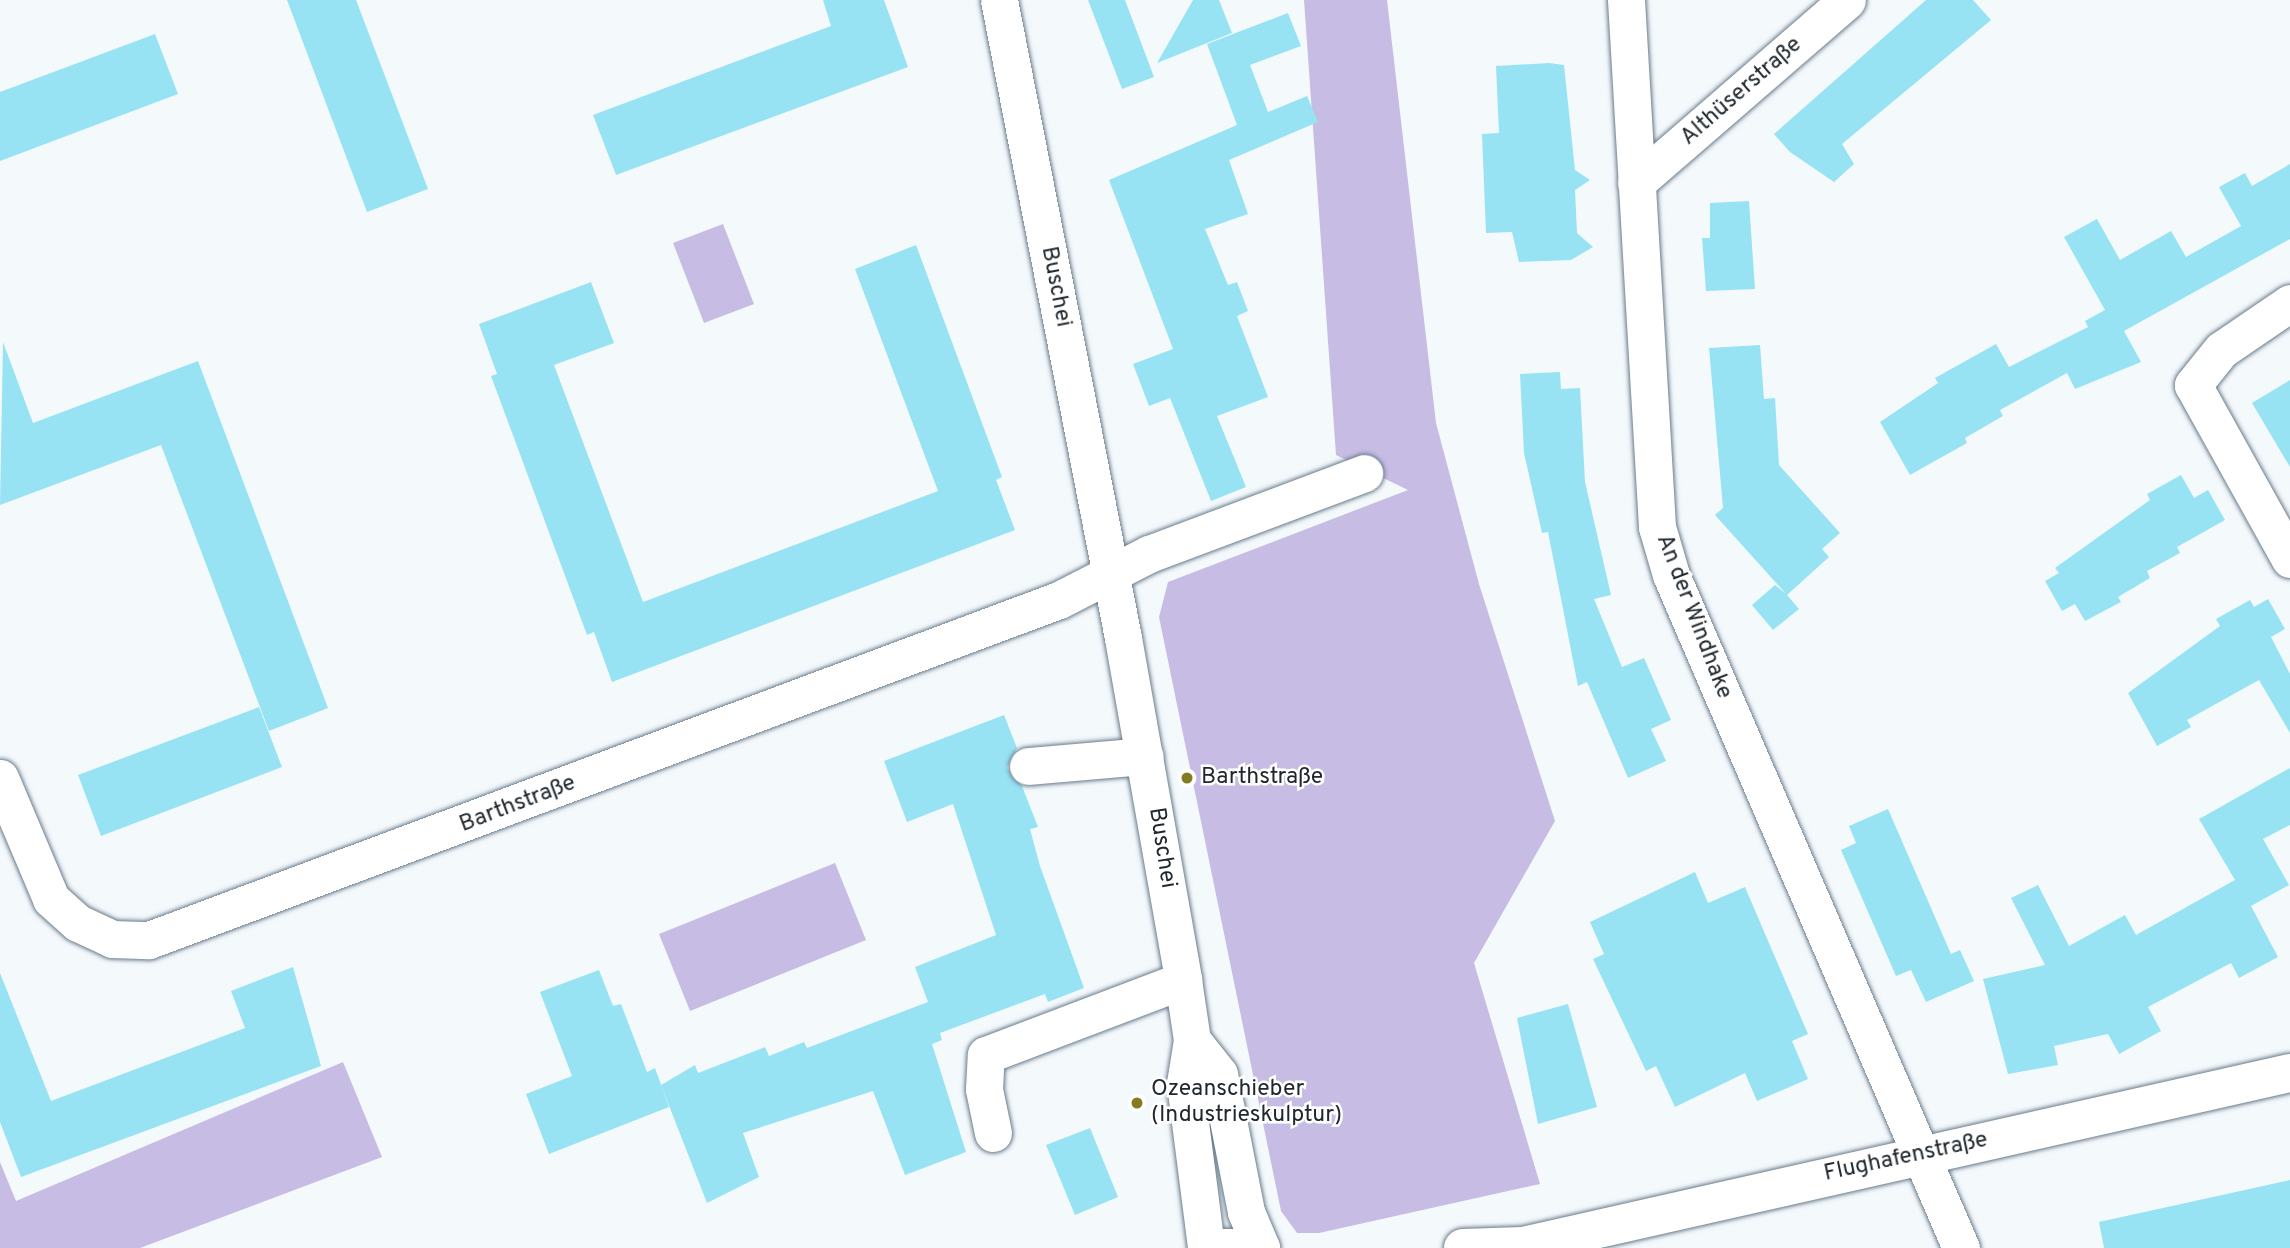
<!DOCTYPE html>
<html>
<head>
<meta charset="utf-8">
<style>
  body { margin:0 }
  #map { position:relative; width:2290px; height:1248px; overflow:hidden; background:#f4f9fc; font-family:Overpass,sans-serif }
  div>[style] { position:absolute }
  .green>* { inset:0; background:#c7bde4 }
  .building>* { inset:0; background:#97e3f4 }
  .roads { filter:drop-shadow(0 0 2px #697c8b) drop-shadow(0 0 2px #697c8b) }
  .minor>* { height:37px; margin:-18.5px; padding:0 18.5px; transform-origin:18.5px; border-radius:18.5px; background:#fff }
  .major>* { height:38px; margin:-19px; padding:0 19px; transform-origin:19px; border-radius:19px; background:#fff }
  .dots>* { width:19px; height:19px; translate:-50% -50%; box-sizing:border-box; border:4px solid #fff; border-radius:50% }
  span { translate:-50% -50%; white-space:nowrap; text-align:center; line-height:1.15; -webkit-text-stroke:5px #fff; paint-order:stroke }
  .street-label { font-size:23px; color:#20282e }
  .poi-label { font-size:23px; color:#20282e }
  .left { translate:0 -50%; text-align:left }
</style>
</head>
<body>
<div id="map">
  <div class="green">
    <i style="clip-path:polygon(1304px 0,1387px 0,1436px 423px,1479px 584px,1555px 821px,1474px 963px,1540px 1184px,1319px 1233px,1297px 1233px,1281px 1211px,1159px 617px,1168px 582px,1408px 490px,1336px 455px)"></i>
    <i style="clip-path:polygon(723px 224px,754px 304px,704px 323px,673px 243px)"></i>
    <i style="clip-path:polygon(835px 863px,866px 940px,690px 1011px,659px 934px)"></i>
    <i style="clip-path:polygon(343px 1062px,382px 1157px,140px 1248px,0 1248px,0 1162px,16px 1201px)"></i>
  </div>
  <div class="building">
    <i style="clip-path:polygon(287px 0,356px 0,428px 189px,367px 212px)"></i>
    <i style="clip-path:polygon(823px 0,884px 0,908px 67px,616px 175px,593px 115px,831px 26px)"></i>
    <i style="clip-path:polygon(1088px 0,1125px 0,1154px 77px,1122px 89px)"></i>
    <i style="clip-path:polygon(1193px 0,1219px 0,1232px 33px,1157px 63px)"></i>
    <i style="clip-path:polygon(1926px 0,1973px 0,1991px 20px,1842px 144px,1854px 164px,1834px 182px,1790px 152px,1774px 134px)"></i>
    <i style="clip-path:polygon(1288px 13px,1301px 46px,1250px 65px,1268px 112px,1307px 96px,1318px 122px,1229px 160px,1248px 214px,1205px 229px,1228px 285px,1237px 282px,1248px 311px,1237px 316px,1268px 397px,1217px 416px,1246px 487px,1211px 501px,1170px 398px,1149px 406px,1133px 364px,1173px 349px,1109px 180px,1237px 125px,1207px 44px)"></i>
    <i style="clip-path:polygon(155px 34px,178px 94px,0 161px,0 92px)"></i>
    <i style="clip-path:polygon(1549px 63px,1564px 65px,1575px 170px,1590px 180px,1575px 190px,1577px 233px,1593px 247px,1571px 260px,1519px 262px,1512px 232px,1486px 233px,1482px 134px,1499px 133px,1496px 66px)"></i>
    <i style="clip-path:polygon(2290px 164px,2290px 239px,2124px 331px,2141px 362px,2075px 389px,2067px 373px,2000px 410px,2003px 416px,1965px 438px,1967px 443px,1910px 475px,1880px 422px,1938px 383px,1935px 378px,1996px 344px,2009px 367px,2088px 327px,2085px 321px,2105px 310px,2064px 237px,2097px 219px,2120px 260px,2171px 231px,2186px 257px,2241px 226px,2219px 187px,2245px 173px,2252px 186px)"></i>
    <i style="clip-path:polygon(1749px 201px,1755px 289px,1706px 291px,1702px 238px,1710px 238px,1710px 203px)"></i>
    <i style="clip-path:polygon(916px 245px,1002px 477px,996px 480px,1015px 530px,612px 682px,594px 632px,587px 635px,491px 376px,497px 374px,479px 324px,591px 282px,614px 343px,554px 365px,643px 602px,938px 491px,855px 269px)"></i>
    <i style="clip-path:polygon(3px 342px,33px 423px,198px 361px,328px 708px,269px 731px,161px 445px,0 505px)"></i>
    <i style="clip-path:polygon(1760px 345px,1764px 399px,1775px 398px,1779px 465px,1840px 533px,1822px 549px,1829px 557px,1787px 595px,1799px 609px,1773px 630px,1752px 605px,1775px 585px,1786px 594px,1715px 515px,1723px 508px,1709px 348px)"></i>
    <i style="clip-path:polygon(1560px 372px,1561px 389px,1580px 388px,1585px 482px,1611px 595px,1594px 599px,1622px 667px,1644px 658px,1671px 720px,1651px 729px,1666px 761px,1628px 778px,1587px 682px,1578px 686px,1548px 532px,1542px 533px,1524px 453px,1520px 374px)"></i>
    <i style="clip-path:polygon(2290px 380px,2290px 467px,2252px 403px)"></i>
    <i style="clip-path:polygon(2181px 475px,2194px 498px,2208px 490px,2225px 520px,2177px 547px,2180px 553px,2147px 571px,2150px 578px,2118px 597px,2121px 602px,2085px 621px,2075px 604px,2062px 611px,2045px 581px,2059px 573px,2055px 568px,2150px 500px,2147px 494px)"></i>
    <i style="clip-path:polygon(2268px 599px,2285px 629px,2271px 637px,2290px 674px,2290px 733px,2259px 680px,2187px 720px,2191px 727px,2157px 746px,2128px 693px,2220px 626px,2216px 619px,2250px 600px,2254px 607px)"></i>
    <i style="clip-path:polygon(259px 707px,282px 767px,101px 836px,78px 775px)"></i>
    <i style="clip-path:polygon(1004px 715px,1017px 748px,1007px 768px,1022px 786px,1038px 827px,1030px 829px,1040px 866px,1084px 988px,1048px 1002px,1045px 994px,940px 1033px,942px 1040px,932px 1044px,966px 1152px,905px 1175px,873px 1091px,743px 1133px,759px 1177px,707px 1203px,661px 1085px,695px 1065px,698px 1073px,765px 1047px,769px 1056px,804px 1042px,807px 1048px,928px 1002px,915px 967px,996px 935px,953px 804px,907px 822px,884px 761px)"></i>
    <i style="clip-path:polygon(2290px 768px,2290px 825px,2263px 839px,2289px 885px,2251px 906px,2278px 957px,2239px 978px,2231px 963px,2148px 1007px,2161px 1031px,2119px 1054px,2108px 1034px,2054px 1046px,2058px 1065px,2008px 1074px,1983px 979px,2045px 965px,2011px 898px,2038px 885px,2069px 946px,2125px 915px,2136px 935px,2235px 880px,2199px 819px)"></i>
    <i style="clip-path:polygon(1888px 809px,1951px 954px,1960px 950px,1974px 981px,1926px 1002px,1911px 970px,1896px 976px,1841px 850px,1856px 843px,1849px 826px)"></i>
    <i style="clip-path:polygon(1695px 872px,1708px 903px,1745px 887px,1808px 1034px,1792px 1041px,1808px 1079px,1757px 1101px,1745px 1073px,1675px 1107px,1656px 1066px,1646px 1071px,1593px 959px,1604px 954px,1590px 922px)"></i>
    <i style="clip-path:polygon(293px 967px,321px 1066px,21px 1177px,0 1122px,0 973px,51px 1101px,245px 1028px,231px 991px)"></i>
    <i style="clip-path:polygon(599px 970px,613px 1006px,621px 1004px,647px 1072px,655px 1068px,669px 1107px,549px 1154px,526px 1094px,572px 1076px,540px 992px)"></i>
    <i style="clip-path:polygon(1568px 1004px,1597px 1107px,1538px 1124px,1517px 1018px)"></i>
    <i style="clip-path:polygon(1090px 1128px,1118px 1197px,1075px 1215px,1046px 1145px)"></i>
    <i style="clip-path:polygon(2290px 1180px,2290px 1248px,2104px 1248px,2099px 1222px)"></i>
  </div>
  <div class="roads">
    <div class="minor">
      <i style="left:999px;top:0;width:650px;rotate:79deg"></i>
      <i style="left:1123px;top:638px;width:347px;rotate:80deg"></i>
      <i style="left:1183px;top:980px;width:61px;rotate:81.5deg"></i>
      <i style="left:1192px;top:1040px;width:44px;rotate:99.2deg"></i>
      <i style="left:1185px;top:1083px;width:166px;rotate:82.7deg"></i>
      <i style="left:1626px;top:0;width:528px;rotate:86.63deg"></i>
      <i style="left:1657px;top:527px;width:50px;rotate:73.7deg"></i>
      <i style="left:1671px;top:575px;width:733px;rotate:66.69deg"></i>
      <i style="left:1636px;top:183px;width:279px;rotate:-40.9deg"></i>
      <i style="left:2290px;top:303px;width:83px;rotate:145.7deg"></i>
      <i style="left:2221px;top:350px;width:45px;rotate:128.7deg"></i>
      <i style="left:2193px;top:385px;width:199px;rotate:60.9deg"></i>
      <i style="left:1028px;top:766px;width:117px;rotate:-4.9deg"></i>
      <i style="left:0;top:778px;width:131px;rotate:67.1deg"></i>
      <i style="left:51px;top:899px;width:36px;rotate:42deg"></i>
      <i style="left:78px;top:923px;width:38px;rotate:25deg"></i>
      <i style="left:112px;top:939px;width:37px;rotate:2deg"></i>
      <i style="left:149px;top:940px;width:971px;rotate:-20.49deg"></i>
      <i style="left:1059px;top:600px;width:101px;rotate:-27.1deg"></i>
      <i style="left:1149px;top:554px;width:230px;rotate:-20.6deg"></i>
      <i style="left:1192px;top:1040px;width:43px;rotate:51.5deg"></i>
      <i style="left:1219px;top:1074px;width:141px;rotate:78.9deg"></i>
      <i style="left:1246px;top:1212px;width:39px;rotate:67deg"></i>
      <i style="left:993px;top:1133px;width:45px;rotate:-101.6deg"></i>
      <i style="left:984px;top:1089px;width:34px;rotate:-87deg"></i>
      <i style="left:986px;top:1055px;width:211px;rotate:-20.8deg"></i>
    </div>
    <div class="major">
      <i style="left:1224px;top:1248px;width:37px"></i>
      <i style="left:1463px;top:1248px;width:60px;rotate:-1.9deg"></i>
      <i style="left:1523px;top:1246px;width:786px;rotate:-12.71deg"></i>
    </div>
  </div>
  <div class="dots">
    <i style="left:1187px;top:778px;background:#857b21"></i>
    <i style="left:1137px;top:1103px;background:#857b21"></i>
  </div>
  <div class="street-label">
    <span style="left:1742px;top:92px;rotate:-41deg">Althüserstraße</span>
    <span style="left:1055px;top:287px;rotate:79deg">Buschei</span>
    <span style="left:1693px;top:617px;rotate:69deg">An der Windhake</span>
    <span style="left:518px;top:805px;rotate:-21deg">Barthstraße</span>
    <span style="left:1161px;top:848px;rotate:81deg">Buschei</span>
    <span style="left:1906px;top:1158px;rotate:-12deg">Flughafenstraße</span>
  </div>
  <div class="poi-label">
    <span class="left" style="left:1201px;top:778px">Barthstraße</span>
    <span class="left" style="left:1151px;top:1103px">Ozeanschieber<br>(Industrieskulptur)</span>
  </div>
</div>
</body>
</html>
